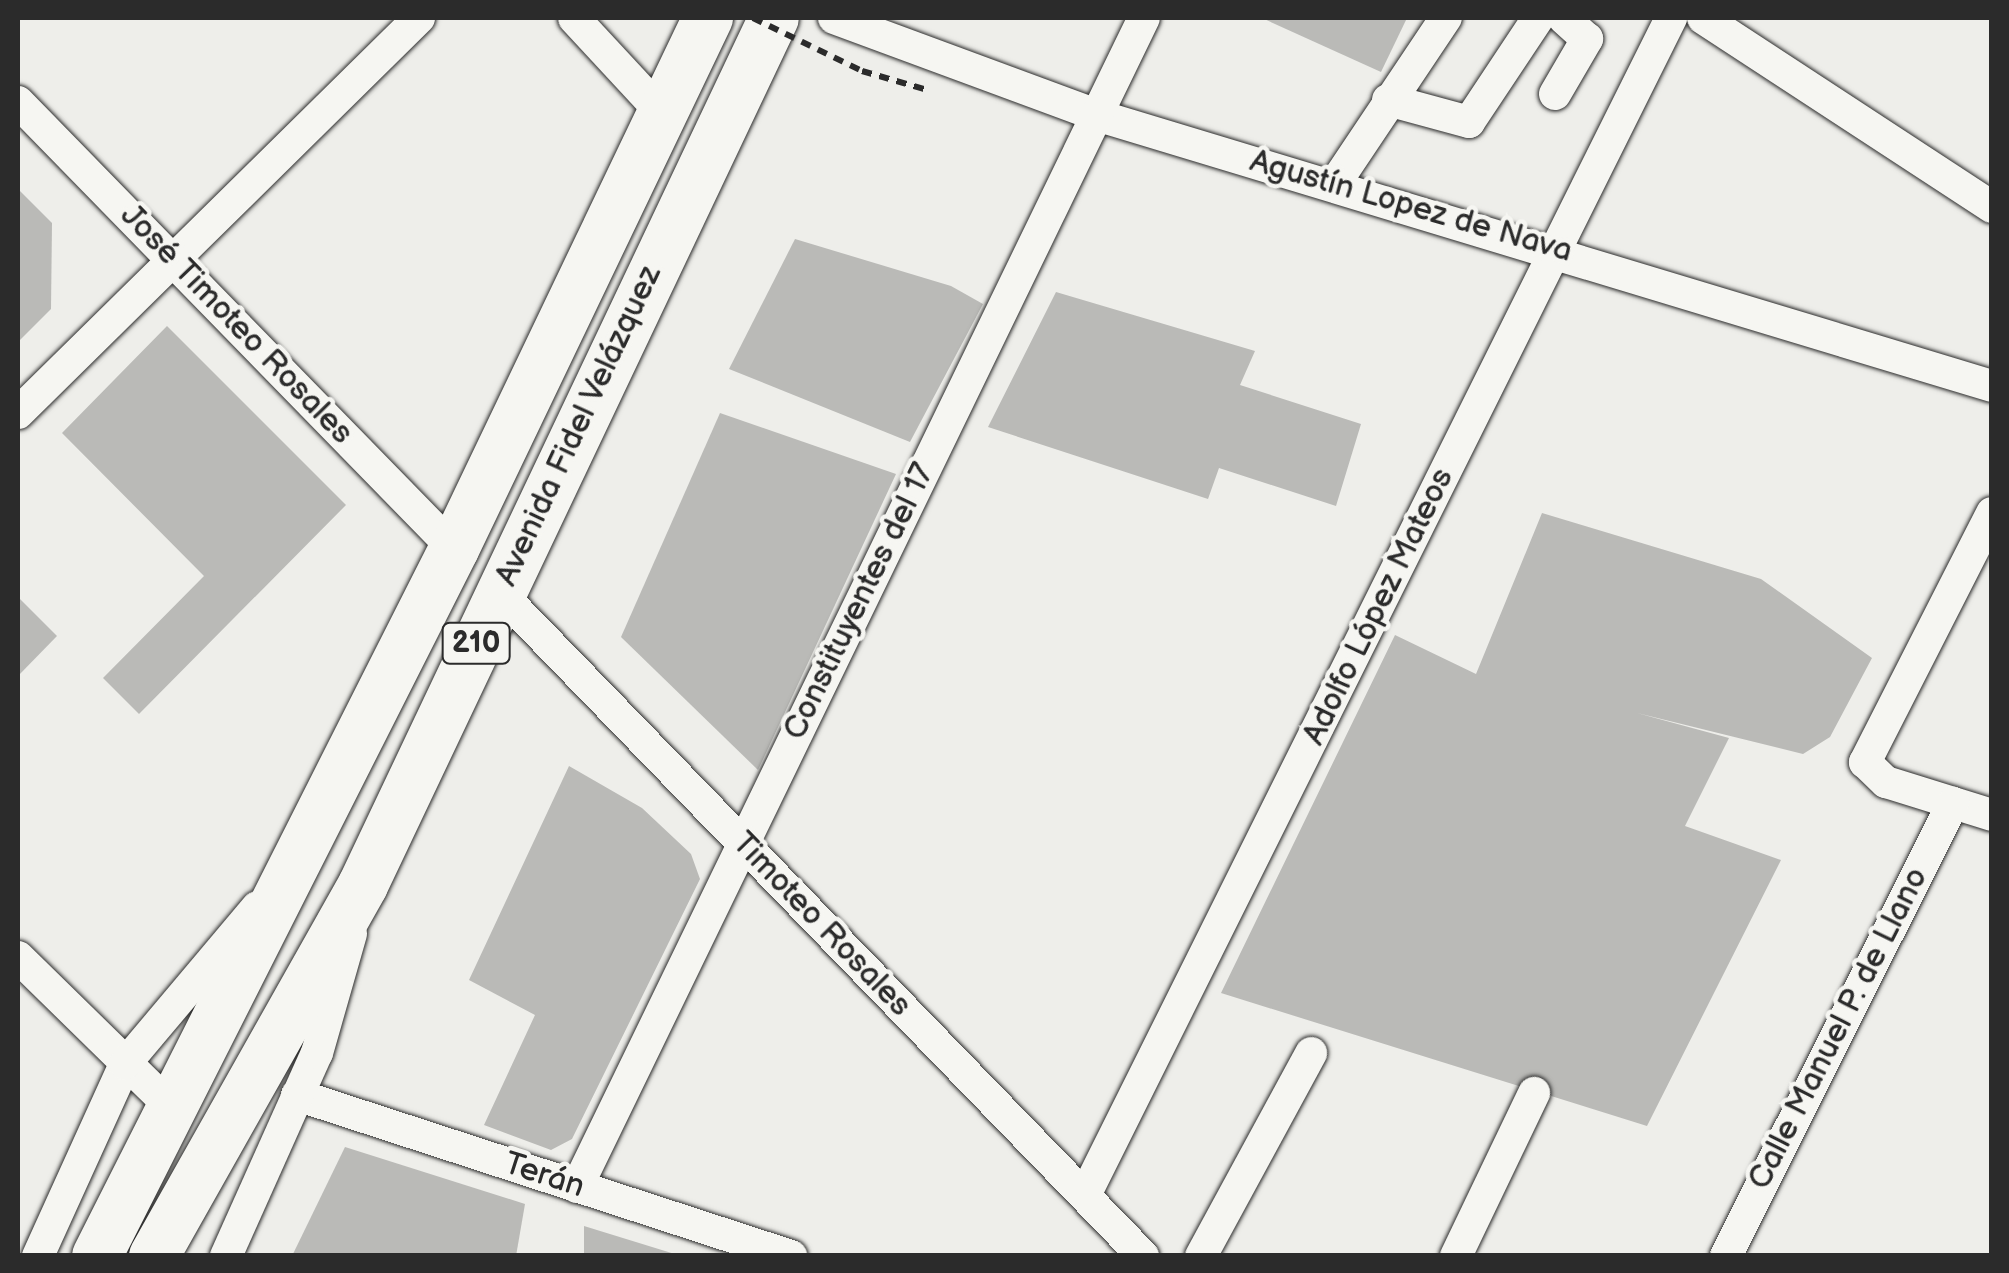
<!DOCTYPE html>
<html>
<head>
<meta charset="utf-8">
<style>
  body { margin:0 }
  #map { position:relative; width:2009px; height:1273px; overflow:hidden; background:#eeeeea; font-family:"Balsamiq Sans",sans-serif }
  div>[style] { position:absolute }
  .building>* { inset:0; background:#babab7 }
  .path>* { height:6px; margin-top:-3px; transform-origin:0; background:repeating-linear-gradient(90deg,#2b2b2b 0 10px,transparent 0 18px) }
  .roads { filter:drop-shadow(0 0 2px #2b2b2b) drop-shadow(0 0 2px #2b2b2b) }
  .minor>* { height:32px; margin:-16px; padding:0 16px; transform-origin:16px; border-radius:16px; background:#f6f6f2 }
  .highway>* { height:50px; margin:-25px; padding:0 25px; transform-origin:25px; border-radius:25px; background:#f6f6f2 }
  .path-bridge>* { height:6px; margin-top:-3px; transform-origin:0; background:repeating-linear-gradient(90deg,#2b2b2b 0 10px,transparent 0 18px) }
  span { translate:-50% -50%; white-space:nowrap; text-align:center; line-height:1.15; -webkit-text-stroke:9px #f6f6f2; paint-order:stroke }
  .shield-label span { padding:2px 8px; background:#f6f6f2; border:2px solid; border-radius:8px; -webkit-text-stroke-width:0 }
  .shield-label { font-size:30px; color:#2b2b2b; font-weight:700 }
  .street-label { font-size:32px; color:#2b2b2b }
  .frame { position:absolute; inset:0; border:20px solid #2b2b2b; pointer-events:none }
</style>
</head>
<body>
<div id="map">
  <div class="building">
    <i style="clip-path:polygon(1262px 18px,1407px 18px,1381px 72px)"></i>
    <i style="clip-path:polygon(18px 189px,52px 223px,51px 309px,18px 342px)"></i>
    <i style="clip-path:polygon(795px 239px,951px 286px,983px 304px,910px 442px,729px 369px)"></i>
    <i style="clip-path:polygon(1056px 292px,1255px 351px,1240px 385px,1361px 424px,1336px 506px,1219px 468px,1208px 499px,988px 427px)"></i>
    <i style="clip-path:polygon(167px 326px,346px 505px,139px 714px,103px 678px,204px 576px,62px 433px)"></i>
    <i style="clip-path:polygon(720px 413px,896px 474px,758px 770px,621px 637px)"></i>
    <i style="clip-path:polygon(1542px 513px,1761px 579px,1872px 658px,1830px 737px,1803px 754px,1637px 713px,1729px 738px,1685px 826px,1781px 860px,1647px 1126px,1221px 993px,1395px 635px,1476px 674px)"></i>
    <i style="clip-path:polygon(18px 597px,57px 636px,18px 676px)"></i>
    <i style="clip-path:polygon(569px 766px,642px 808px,691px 854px,700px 879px,572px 1139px,551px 1150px,484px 1125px,535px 1015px,469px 980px)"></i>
    <i style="clip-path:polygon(345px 1147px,525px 1204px,516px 1256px,292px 1256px)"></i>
    <i style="clip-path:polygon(584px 1226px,678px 1255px,678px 1256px,584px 1256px)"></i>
  </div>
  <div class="path">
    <i style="left:862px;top:71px;width:65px;rotate:16.2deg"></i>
  </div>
  <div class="roads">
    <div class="minor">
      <i style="left:574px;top:18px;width:129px;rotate:47.2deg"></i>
      <i style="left:834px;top:18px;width:279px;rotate:20.3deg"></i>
      <i style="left:1096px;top:115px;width:936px;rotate:16.83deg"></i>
      <i style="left:1703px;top:18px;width:345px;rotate:33.2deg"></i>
      <i style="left:1555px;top:94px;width:64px;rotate:-59.8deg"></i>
      <i style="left:1587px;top:39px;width:31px;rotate:-138deg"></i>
      <i style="left:1388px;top:100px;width:84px;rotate:15.2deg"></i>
      <i style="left:1469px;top:122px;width:125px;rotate:-56.4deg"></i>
      <i style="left:18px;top:102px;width:624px;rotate:45.71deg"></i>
      <i style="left:1334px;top:185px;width:201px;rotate:-56.2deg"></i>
      <i style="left:18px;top:413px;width:563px;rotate:-44.57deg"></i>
      <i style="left:1992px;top:513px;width:280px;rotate:117deg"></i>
      <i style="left:1865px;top:762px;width:29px;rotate:44deg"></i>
      <i style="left:1886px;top:782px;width:111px;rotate:17.3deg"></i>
      <i style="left:500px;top:593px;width:924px;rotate:45.88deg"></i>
      <i style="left:18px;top:957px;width:214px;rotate:44.4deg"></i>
      <i style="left:297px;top:1095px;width:520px;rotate:18.05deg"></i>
      <i style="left:577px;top:1187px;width:1299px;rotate:-64.13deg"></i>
      <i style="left:1085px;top:1195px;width:1315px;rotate:-63.53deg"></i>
      <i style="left:38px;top:1256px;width:211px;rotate:-65.6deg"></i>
      <i style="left:125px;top:1064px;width:205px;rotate:-49.9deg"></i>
      <i style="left:226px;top:1256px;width:222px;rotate:-65.9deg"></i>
      <i style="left:317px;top:1053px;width:124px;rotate:-74.1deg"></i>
      <i style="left:1201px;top:1256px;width:231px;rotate:-61.5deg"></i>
      <i style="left:1456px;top:1256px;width:181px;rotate:-64.4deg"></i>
      <i style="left:1726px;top:1256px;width:507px;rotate:-63.38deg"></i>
    </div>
    <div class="highway">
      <i style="left:97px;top:1256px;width:792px;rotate:-63.21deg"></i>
      <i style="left:454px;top:549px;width:589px;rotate:-64.44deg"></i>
      <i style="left:154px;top:1256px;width:426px;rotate:-60.6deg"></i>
      <i style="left:363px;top:885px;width:959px;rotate:-64.64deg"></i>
    </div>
  </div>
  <div class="path-bridge">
    <i style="left:753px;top:18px;width:121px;rotate:25.9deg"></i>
  </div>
  <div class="shield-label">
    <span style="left:476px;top:643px">210</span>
  </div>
  <div class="street-label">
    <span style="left:1411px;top:207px;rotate:16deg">Agustín Lopez de Nava</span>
    <span style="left:236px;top:325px;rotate:46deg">José Timoteo Rosales</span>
    <span style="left:579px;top:426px;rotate:-65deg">Avenida Fidel Velázquez</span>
    <span style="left:860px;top:602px;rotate:-64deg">Constituyentes del 17</span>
    <span style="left:1379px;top:607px;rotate:-64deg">Adolfo López Mateos</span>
    <span style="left:821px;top:925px;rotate:46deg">Timoteo Rosales</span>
    <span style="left:1839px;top:1029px;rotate:-63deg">Calle Manuel P. de Llano</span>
    <span style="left:544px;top:1176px;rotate:18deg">Terán</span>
  </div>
  <div class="frame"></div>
</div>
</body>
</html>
